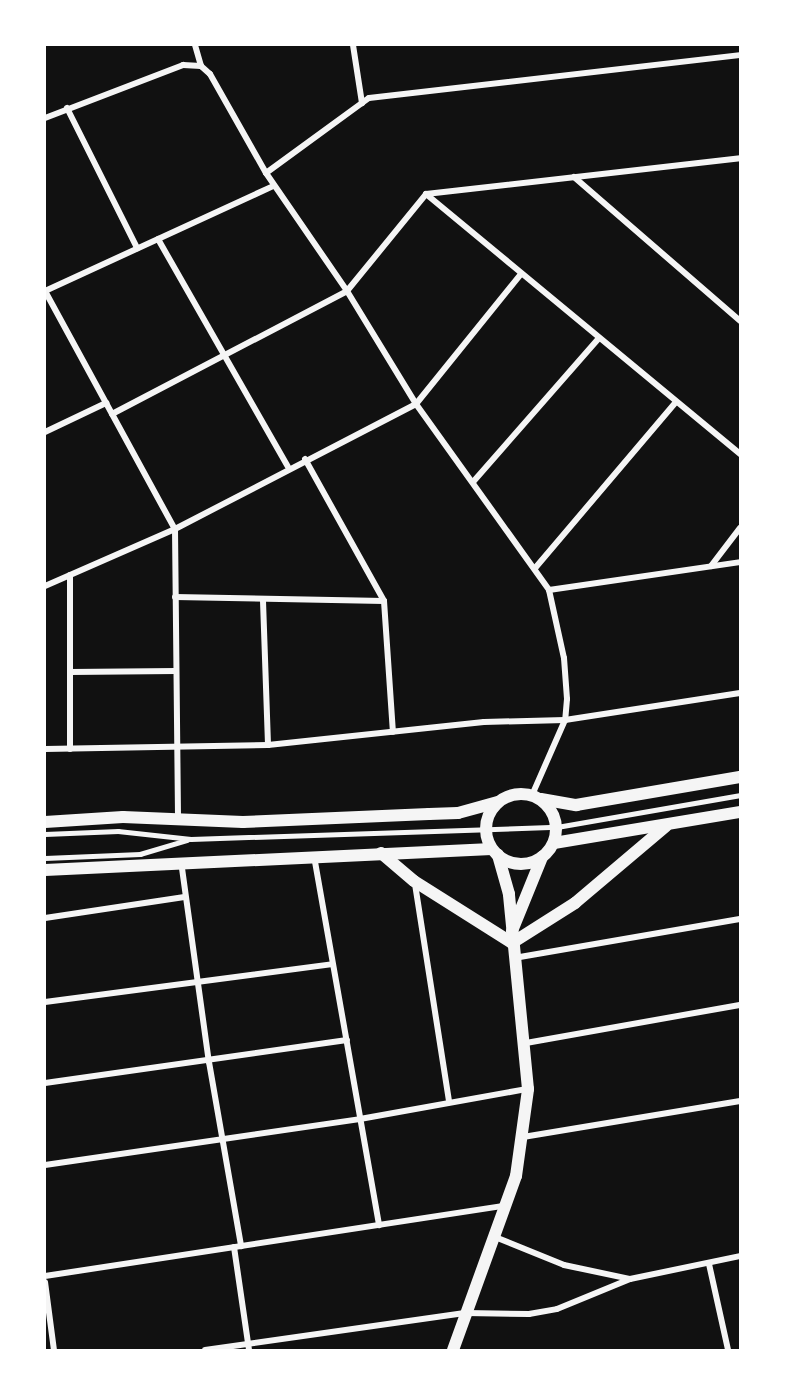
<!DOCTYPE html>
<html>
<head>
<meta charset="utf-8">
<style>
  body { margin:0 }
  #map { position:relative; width:785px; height:1395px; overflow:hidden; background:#111; font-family:"Nunito Sans",sans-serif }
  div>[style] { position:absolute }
  .service>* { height:4.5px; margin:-2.25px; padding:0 2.25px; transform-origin:2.25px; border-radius:2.25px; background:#f5f5f5 }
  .minor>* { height:6px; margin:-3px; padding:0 3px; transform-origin:3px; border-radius:3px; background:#f5f5f5 }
  .secondary>* { height:12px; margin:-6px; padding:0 6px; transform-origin:6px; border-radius:6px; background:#f5f5f5 }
  .secondary>.ring { margin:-6px; padding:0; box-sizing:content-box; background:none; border:12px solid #f5f5f5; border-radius:50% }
  span { translate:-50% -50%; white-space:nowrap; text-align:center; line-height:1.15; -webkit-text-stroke:4.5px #fff; paint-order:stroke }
  .frame { position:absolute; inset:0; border:46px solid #fff; pointer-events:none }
</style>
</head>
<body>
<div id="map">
  <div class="service">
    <i style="left:45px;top:834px;width:73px;rotate:-2.4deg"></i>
    <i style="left:118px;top:831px;width:73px;rotate:6.3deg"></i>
    <i style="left:191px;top:839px;width:366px;rotate:-1.9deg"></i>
    <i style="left:557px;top:827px;width:186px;rotate:-9.9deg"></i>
    <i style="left:45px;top:858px;width:95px;rotate:-2.4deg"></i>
    <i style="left:140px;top:854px;width:49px;rotate:-16.6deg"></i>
  </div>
  <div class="minor">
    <i style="left:195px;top:45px;width:22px;rotate:74deg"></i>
    <i style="left:353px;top:45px;width:59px;rotate:81.2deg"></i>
    <i style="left:67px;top:108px;width:157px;rotate:63.4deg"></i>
    <i style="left:45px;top:118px;width:148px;rotate:-21deg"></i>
    <i style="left:183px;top:65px;width:18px;rotate:3deg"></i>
    <i style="left:201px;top:66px;width:12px;rotate:42deg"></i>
    <i style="left:210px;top:74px;width:114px;rotate:60.5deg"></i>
    <i style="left:266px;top:173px;width:143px;rotate:55.5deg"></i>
    <i style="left:347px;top:291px;width:132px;rotate:58.6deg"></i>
    <i style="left:416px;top:404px;width:229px;rotate:54.4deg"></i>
    <i style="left:549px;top:590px;width:70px;rotate:77.6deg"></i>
    <i style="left:564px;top:658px;width:41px;rotate:85.8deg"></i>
    <i style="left:567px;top:699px;width:21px;rotate:95deg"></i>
    <i style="left:565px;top:720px;width:82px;rotate:113.7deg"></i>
    <i style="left:266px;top:173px;width:127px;rotate:-36.1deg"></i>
    <i style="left:369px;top:98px;width:373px;rotate:-6.6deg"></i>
    <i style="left:574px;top:177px;width:220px;rotate:40.9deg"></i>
    <i style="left:426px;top:194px;width:408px;rotate:39.6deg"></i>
    <i style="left:158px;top:239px;width:262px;rotate:60.3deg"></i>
    <i style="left:45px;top:291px;width:271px;rotate:61.4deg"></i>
    <i style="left:175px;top:529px;width:290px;rotate:89.4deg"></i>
    <i style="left:45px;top:291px;width:251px;rotate:-24.7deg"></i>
    <i style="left:112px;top:414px;width:265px;rotate:-27.6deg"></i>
    <i style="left:347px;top:291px;width:125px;rotate:-50.8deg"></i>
    <i style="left:426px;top:194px;width:316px;rotate:-6.5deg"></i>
    <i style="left:45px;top:432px;width:68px;rotate:-25.4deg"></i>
    <i style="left:305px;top:459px;width:162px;rotate:60.9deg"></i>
    <i style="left:384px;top:601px;width:131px;rotate:86.1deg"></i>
    <i style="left:473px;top:482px;width:191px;rotate:-48.8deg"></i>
    <i style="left:711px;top:566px;width:48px;rotate:-52.7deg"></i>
    <i style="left:536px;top:567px;width:216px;rotate:-49.7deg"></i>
    <i style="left:45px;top:586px;width:142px;rotate:-23.7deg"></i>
    <i style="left:175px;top:529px;width:271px;rotate:-27.4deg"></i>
    <i style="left:416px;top:404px;width:167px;rotate:-51.1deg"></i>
    <i style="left:549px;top:590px;width:193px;rotate:-8.3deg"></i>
    <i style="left:175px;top:597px;width:209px;rotate:1.1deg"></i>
    <i style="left:263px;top:601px;width:144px;rotate:88deg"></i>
    <i style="left:70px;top:672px;width:106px;rotate:-0.5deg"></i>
    <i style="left:45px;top:749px;width:223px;rotate:-1deg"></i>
    <i style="left:268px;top:745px;width:217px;rotate:-6.1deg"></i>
    <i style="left:484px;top:722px;width:81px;rotate:-1.4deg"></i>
    <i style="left:565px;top:720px;width:177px;rotate:-8.8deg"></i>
    <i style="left:70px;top:749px;width:174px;rotate:-90deg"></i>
    <i style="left:314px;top:856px;width:375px;rotate:80deg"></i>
    <i style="left:181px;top:861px;width:203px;rotate:82.1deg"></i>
    <i style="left:209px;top:1062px;width:187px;rotate:80.1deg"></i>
    <i style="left:415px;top:884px;width:221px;rotate:81.1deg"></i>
    <i style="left:45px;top:918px;width:141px;rotate:-8.6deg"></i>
    <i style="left:514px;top:958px;width:229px;rotate:-9.8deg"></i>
    <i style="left:45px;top:1002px;width:290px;rotate:-7.5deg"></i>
    <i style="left:526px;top:1043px;width:217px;rotate:-10.1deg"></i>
    <i style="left:45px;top:1083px;width:305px;rotate:-8.1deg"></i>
    <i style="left:523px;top:1137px;width:220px;rotate:-9.4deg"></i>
    <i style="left:45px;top:1165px;width:318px;rotate:-8.3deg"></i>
    <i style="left:360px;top:1119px;width:170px;rotate:-10.2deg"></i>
    <i style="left:495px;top:1237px;width:74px;rotate:22.1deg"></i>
    <i style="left:564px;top:1265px;width:67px;rotate:12deg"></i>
    <i style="left:234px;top:1247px;width:104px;rotate:81.7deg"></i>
    <i style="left:709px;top:1264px;width:88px;rotate:77.5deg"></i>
    <i style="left:45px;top:1276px;width:467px;rotate:-8.7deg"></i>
    <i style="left:45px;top:1282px;width:69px;rotate:82.5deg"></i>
    <i style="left:205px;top:1350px;width:264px;rotate:-8.1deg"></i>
    <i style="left:466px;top:1313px;width:63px;rotate:0.9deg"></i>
    <i style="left:529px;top:1314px;width:28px;rotate:-10deg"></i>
    <i style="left:557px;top:1309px;width:79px;rotate:-22.3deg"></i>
    <i style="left:630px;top:1279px;width:112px;rotate:-11.8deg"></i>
  </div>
  <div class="secondary">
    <i class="ring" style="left:486px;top:794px;width:58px;height:58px"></i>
    <i style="left:541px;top:799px;width:36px;rotate:10deg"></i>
    <i style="left:576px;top:805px;width:166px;rotate:-9.7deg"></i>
    <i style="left:45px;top:822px;width:78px;rotate:-3.7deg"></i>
    <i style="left:123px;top:817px;width:120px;rotate:2.4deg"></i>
    <i style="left:243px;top:822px;width:186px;rotate:-2.5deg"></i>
    <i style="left:429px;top:814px;width:29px;rotate:-2deg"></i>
    <i style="left:458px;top:813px;width:41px;rotate:-15.4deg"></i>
    <i style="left:554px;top:843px;width:189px;rotate:-9.5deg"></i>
    <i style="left:381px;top:853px;width:43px;rotate:40.3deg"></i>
    <i style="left:414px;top:881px;width:116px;rotate:32.3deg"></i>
    <i style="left:45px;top:870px;width:447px;rotate:-2.7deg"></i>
    <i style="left:512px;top:931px;width:80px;rotate:-67.9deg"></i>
    <i style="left:512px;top:943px;width:75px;rotate:-32.4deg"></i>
    <i style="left:575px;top:903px;width:119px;rotate:-40.2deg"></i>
    <i style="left:453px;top:1350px;width:185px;rotate:-70.1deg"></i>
    <i style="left:516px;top:1176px;width:88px;rotate:-82.1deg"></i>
    <i style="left:528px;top:1089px;width:196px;rotate:-95.6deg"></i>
    <i style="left:509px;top:894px;width:41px;rotate:-105.8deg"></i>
  </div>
  <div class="frame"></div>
</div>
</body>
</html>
